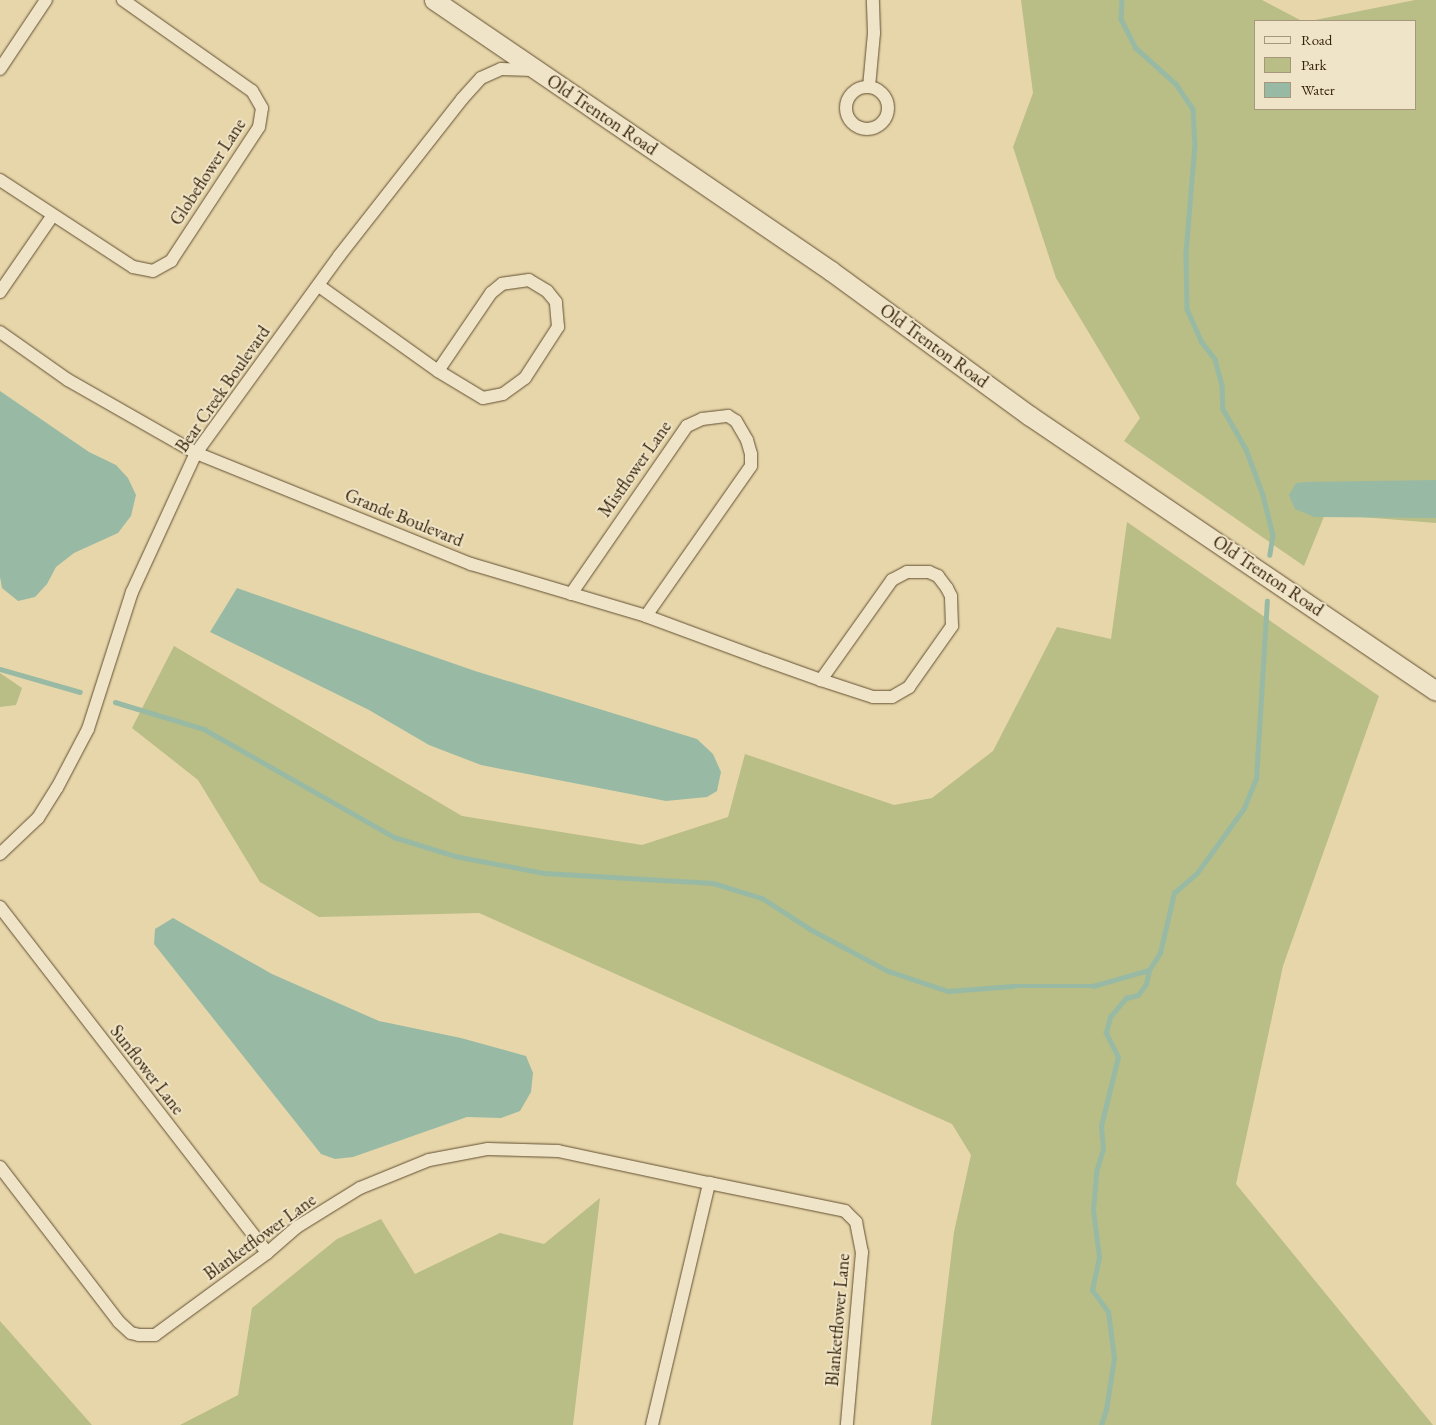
<!DOCTYPE html>
<html>
<head>
<meta charset="utf-8">
<style>
  body { margin:0 }
  #map { position:relative; width:1436px; height:1425px; overflow:hidden; background:#e7d6aa; font-family:"EB Garamond",serif }
  div>[style] { position:absolute }
  .green>* { inset:0; background:#b9bd86 }
  .water>* { inset:0; background:#98baa4 }
  .stream>* { height:4.5px; margin:-2.25px; padding:0 2.25px; transform-origin:2.25px; border-radius:2.25px; background:#98baa4 }
  .roads { filter:drop-shadow(0 0 1px #624f31) drop-shadow(0 0 1px #624f31) }
  .minor>* { height:12px; margin:-6px; padding:0 6px; transform-origin:6px; border-radius:6px; background:#efe4c8 }
  .minor>.ring { margin:-6px; padding:0; box-sizing:content-box; background:none; border:12px solid #efe4c8; border-radius:50% }
  .secondary>* { height:19px; margin:-9.5px; padding:0 9.5px; transform-origin:9.5px; border-radius:9.5px; background:#efe4c8 }
  span { translate:-50% -50%; white-space:nowrap; text-align:center; line-height:1.15; -webkit-text-stroke:4px #efe4c8; paint-order:stroke }
  .street-label { font-size:18px; color:#352209 }
  .legend { position:absolute; left:1254px; top:20px; width:162px; height:90px; box-sizing:border-box; background:#efe4c8; border:1px solid #a5967c; margin:0; padding:6px 9px; list-style:none; font-size:15px; color:#352209 }
  .legend li { display:flex; align-items:center; gap:10px; height:25px }
  .legend b { width:25px; border:1px solid #a5967c }
</style>
</head>
<body>
<div id="map">
  <div class="green">
    <i style="clip-path:polygon(1021px 0,1262px 0,1302px 21px,1255px 21px,1255px 109px,1415px 109px,1415px 21px,1310px 21px,1415px 0,1436px 0,1436px 523px,1325px 514px,1304px 566px,1124px 441px,1140px 418px,1056px 278px,1013px 147px,1033px 93px)"></i>
    <i style="clip-path:polygon(1127px 522px,1379px 696px,1283px 966px,1236px 1184px,1433px 1425px,931px 1425px,954px 1232px,971px 1155px,952px 1124px,479px 913px,319px 917px,260px 882px,198px 780px,132px 728px,174px 646px,462px 816px,642px 845px,728px 817px,745px 754px,894px 805px,932px 798px,993px 751px,1057px 627px,1111px 639px)"></i>
    <i style="clip-path:polygon(0 673px,22px 688px,16px 705px,0 707px)"></i>
    <i style="clip-path:polygon(600px 1198px,573px 1425px,180px 1425px,238px 1395px,252px 1308px,337px 1239px,381px 1219px,415px 1274px,500px 1233px,544px 1244px)"></i>
    <i style="clip-path:polygon(0 1321px,92px 1425px,0 1425px)"></i>
  </div>
  <div class="water">
    <i style="clip-path:polygon(0 391px,89px 452px,116px 465px,128px 478px,136px 495px,131px 516px,118px 533px,74px 553px,56px 567px,47px 584px,35px 597px,18px 601px,2px 588px,0 577px)"></i>
    <i style="clip-path:polygon(1436px 480px,1436px 518px,1314px 517px,1295px 509px,1289px 495px,1296px 483px,1307px 482px)"></i>
    <i style="clip-path:polygon(237px 588px,475px 671px,697px 739px,713px 754px,721px 772px,717px 791px,707px 797px,666px 801px,481px 765px,429px 745px,369px 710px,210px 632px)"></i>
    <i style="clip-path:polygon(173px 918px,272px 974px,379px 1021px,461px 1038px,526px 1056px,533px 1073px,531px 1092px,520px 1111px,501px 1118px,467px 1117px,353px 1157px,335px 1159px,321px 1154px,154px 944px,155px 929px)"></i>
  </div>
  <div class="stream">
    <i style="left:1122px;top:0;width:19px;rotate:93deg"></i>
    <i style="left:1121px;top:19px;width:33px;rotate:63deg"></i>
    <i style="left:1136px;top:48px;width:54px;rotate:42deg"></i>
    <i style="left:1176px;top:84px;width:30px;rotate:56deg"></i>
    <i style="left:1193px;top:109px;width:35px;rotate:87deg"></i>
    <i style="left:1195px;top:144px;width:109px;rotate:94.7deg"></i>
    <i style="left:1186px;top:253px;width:56px;rotate:89deg"></i>
    <i style="left:1187px;top:309px;width:35px;rotate:66deg"></i>
    <i style="left:1201px;top:341px;width:23px;rotate:52deg"></i>
    <i style="left:1215px;top:359px;width:27px;rotate:75deg"></i>
    <i style="left:1222px;top:385px;width:24px;rotate:88deg"></i>
    <i style="left:1223px;top:409px;width:46px;rotate:60.1deg"></i>
    <i style="left:1246px;top:449px;width:49px;rotate:69.7deg"></i>
    <i style="left:1263px;top:495px;width:41px;rotate:76deg"></i>
    <i style="left:1273px;top:535px;width:20px;rotate:99deg"></i>
    <i style="left:0;top:669px;width:83px;rotate:16deg"></i>
    <i style="left:115px;top:702px;width:93px;rotate:16.9deg"></i>
    <i style="left:204px;top:729px;width:219px;rotate:29.6deg"></i>
    <i style="left:394px;top:837px;width:64px;rotate:17.3deg"></i>
    <i style="left:455px;top:856px;width:91px;rotate:10.8deg"></i>
    <i style="left:544px;top:873px;width:169px;rotate:3.4deg"></i>
    <i style="left:713px;top:883px;width:51px;rotate:17deg"></i>
    <i style="left:762px;top:898px;width:57px;rotate:32.9deg"></i>
    <i style="left:810px;top:929px;width:89px;rotate:28.3deg"></i>
    <i style="left:888px;top:971px;width:63px;rotate:18.4deg"></i>
    <i style="left:948px;top:991px;width:65px;rotate:-4.4deg"></i>
    <i style="left:1013px;top:986px;width:80px"></i>
    <i style="left:1093px;top:986px;width:58px;rotate:-15.9deg"></i>
    <i style="left:1101px;top:1425px;width:16px;rotate:-72deg"></i>
    <i style="left:1106px;top:1410px;width:53px;rotate:-81.3deg"></i>
    <i style="left:1114px;top:1358px;width:46px;rotate:-97.4deg"></i>
    <i style="left:1108px;top:1312px;width:27px;rotate:-126deg"></i>
    <i style="left:1092px;top:1290px;width:34px;rotate:-78deg"></i>
    <i style="left:1099px;top:1257px;width:47px;rotate:-97.3deg"></i>
    <i style="left:1093px;top:1210px;width:38px;rotate:-85deg"></i>
    <i style="left:1096px;top:1172px;width:24px;rotate:-73deg"></i>
    <i style="left:1103px;top:1149px;width:23px;rotate:-95deg"></i>
    <i style="left:1101px;top:1126px;width:71px;rotate:-76.2deg"></i>
    <i style="left:1118px;top:1057px;width:27px;rotate:-117deg"></i>
    <i style="left:1106px;top:1033px;width:16px;rotate:-76deg"></i>
    <i style="left:1110px;top:1017px;width:25px;rotate:-50deg"></i>
    <i style="left:1126px;top:998px;width:12px;rotate:-14deg"></i>
    <i style="left:1138px;top:995px;width:14px;rotate:-54deg"></i>
    <i style="left:1146px;top:984px;width:14px;rotate:-78deg"></i>
    <i style="left:1149px;top:970px;width:20px;rotate:-57deg"></i>
    <i style="left:1160px;top:953px;width:62px;rotate:-76.9deg"></i>
    <i style="left:1174px;top:893px;width:30px;rotate:-41deg"></i>
    <i style="left:1197px;top:873px;width:80px;rotate:-54.1deg"></i>
    <i style="left:1244px;top:808px;width:31px;rotate:-68deg"></i>
    <i style="left:1256px;top:779px;width:178px;rotate:-86.5deg"></i>
  </div>
  <div class="roads">
    <div class="minor">
      <i style="left:0;top:69px;width:83px;rotate:-56.3deg"></i>
      <i class="ring" style="left:846px;top:87px;width:30px;height:30px"></i>
      <i style="left:869px;top:87px;width:54px;rotate:-84.7deg"></i>
      <i style="left:874px;top:33px;width:33px;rotate:-92deg"></i>
      <i style="left:0;top:180px;width:159px;rotate:33.2deg"></i>
      <i style="left:133px;top:267px;width:20px;rotate:11deg"></i>
      <i style="left:153px;top:271px;width:21px;rotate:-29deg"></i>
      <i style="left:171px;top:261px;width:160px;rotate:-56.7deg"></i>
      <i style="left:259px;top:127px;width:19px;rotate:-81deg"></i>
      <i style="left:262px;top:108px;width:20px;rotate:-120deg"></i>
      <i style="left:252px;top:91px;width:158px;rotate:-144.8deg"></i>
      <i style="left:319px;top:286px;width:146px;rotate:35.5deg"></i>
      <i style="left:438px;top:371px;width:52px;rotate:31deg"></i>
      <i style="left:483px;top:398px;width:20px;rotate:-11deg"></i>
      <i style="left:503px;top:394px;width:27px;rotate:-36deg"></i>
      <i style="left:525px;top:378px;width:61px;rotate:-57.1deg"></i>
      <i style="left:558px;top:327px;width:25px;rotate:-95deg"></i>
      <i style="left:556px;top:302px;width:14px;rotate:-129deg"></i>
      <i style="left:547px;top:291px;width:21px;rotate:-149deg"></i>
      <i style="left:529px;top:280px;width:27px;rotate:172deg"></i>
      <i style="left:502px;top:284px;width:14px;rotate:141deg"></i>
      <i style="left:491px;top:293px;width:94px;rotate:124.2deg"></i>
      <i style="left:0;top:292px;width:93px;rotate:-55.5deg"></i>
      <i style="left:0;top:332px;width:83px;rotate:35.2deg"></i>
      <i style="left:68px;top:380px;width:147px;rotate:29.7deg"></i>
      <i style="left:196px;top:453px;width:297px;rotate:22deg"></i>
      <i style="left:471px;top:564px;width:183px;rotate:16.5deg"></i>
      <i style="left:646px;top:616px;width:127px;rotate:20.3deg"></i>
      <i style="left:765px;top:660px;width:59px;rotate:19.7deg"></i>
      <i style="left:821px;top:680px;width:55px;rotate:18.1deg"></i>
      <i style="left:873px;top:697px;width:19px"></i>
      <i style="left:892px;top:697px;width:20px;rotate:-30deg"></i>
      <i style="left:909px;top:687px;width:75px;rotate:-54.8deg"></i>
      <i style="left:952px;top:626px;width:30px;rotate:-92deg"></i>
      <i style="left:951px;top:596px;width:9px;rotate:-117deg"></i>
      <i style="left:947px;top:588px;width:15px;rotate:-127deg"></i>
      <i style="left:938px;top:576px;width:10px;rotate:-156deg"></i>
      <i style="left:929px;top:572px;width:22px;rotate:180deg"></i>
      <i style="left:907px;top:572px;width:17px;rotate:152deg"></i>
      <i style="left:892px;top:580px;width:123px;rotate:125.4deg"></i>
      <i style="left:571px;top:594px;width:204px;rotate:-55.4deg"></i>
      <i style="left:687px;top:426px;width:17px;rotate:-25deg"></i>
      <i style="left:702px;top:419px;width:26px;rotate:-7deg"></i>
      <i style="left:728px;top:416px;width:9px;rotate:32deg"></i>
      <i style="left:736px;top:421px;width:22px;rotate:60deg"></i>
      <i style="left:747px;top:440px;width:15px;rotate:74deg"></i>
      <i style="left:751px;top:454px;width:12px;rotate:90deg"></i>
      <i style="left:751px;top:466px;width:183px;rotate:125deg"></i>
      <i style="left:0;top:854px;width:52px;rotate:-43.5deg"></i>
      <i style="left:38px;top:818px;width:36px;rotate:-58deg"></i>
      <i style="left:57px;top:788px;width:67px;rotate:-62.3deg"></i>
      <i style="left:88px;top:729px;width:144px;rotate:-72.2deg"></i>
      <i style="left:132px;top:592px;width:153px;rotate:-65.3deg"></i>
      <i style="left:196px;top:453px;width:243px;rotate:-54deg"></i>
      <i style="left:339px;top:256px;width:199px;rotate:-51.9deg"></i>
      <i style="left:462px;top:99px;width:28px;rotate:-48deg"></i>
      <i style="left:481px;top:78px;width:22px;rotate:-24deg"></i>
      <i style="left:501px;top:69px;width:32px;rotate:2deg"></i>
      <i style="left:0;top:907px;width:437px;rotate:52.3deg"></i>
      <i style="left:0;top:1167px;width:195px;rotate:52.5deg"></i>
      <i style="left:119px;top:1322px;width:16px;rotate:43deg"></i>
      <i style="left:131px;top:1333px;width:8px;rotate:14deg"></i>
      <i style="left:139px;top:1335px;width:16px"></i>
      <i style="left:155px;top:1335px;width:139px;rotate:-36.2deg"></i>
      <i style="left:267px;top:1253px;width:40px;rotate:-41deg"></i>
      <i style="left:297px;top:1227px;width:74px;rotate:-31.8deg"></i>
      <i style="left:360px;top:1188px;width:74px;rotate:-22.1deg"></i>
      <i style="left:429px;top:1160px;width:60px;rotate:-10.6deg"></i>
      <i style="left:488px;top:1149px;width:70px;rotate:1.6deg"></i>
      <i style="left:558px;top:1151px;width:154px;rotate:12deg"></i>
      <i style="left:652px;top:1425px;width:249px;rotate:-76.7deg"></i>
      <i style="left:709px;top:1183px;width:139px;rotate:11.6deg"></i>
      <i style="left:845px;top:1211px;width:16px;rotate:45deg"></i>
      <i style="left:856px;top:1222px;width:31px;rotate:79deg"></i>
      <i style="left:862px;top:1252px;width:174px;rotate:95deg"></i>
    </div>
    <div class="secondary">
      <i style="left:434px;top:0;width:481px;rotate:34.3deg"></i>
      <i style="left:831px;top:271px;width:246px;rotate:36.1deg"></i>
      <i style="left:1030px;top:416px;width:490px;rotate:34.1deg"></i>
    </div>
  </div>
  <div class="street-label">
    <span style="left:602px;top:115px;rotate:34deg">Old Trenton Road</span>
    <span style="left:208px;top:172px;rotate:-57deg">Globeflower Lane</span>
    <span style="left:934px;top:346px;rotate:36deg">Old Trenton Road</span>
    <span style="left:223px;top:389px;rotate:-55deg">Bear Creek Boulevard</span>
    <span style="left:635px;top:469px;rotate:-55deg">Mistflower Lane</span>
    <span style="left:404px;top:518px;rotate:22deg">Grande Boulevard</span>
    <span style="left:1268px;top:576px;rotate:34deg">Old Trenton Road</span>
    <span style="left:147px;top:1070px;rotate:52deg">Sunflower Lane</span>
    <span style="left:260px;top:1237px;rotate:-36deg">Blanketflower Lane</span>
    <span style="left:838px;top:1320px;rotate:-85deg">Blanketflower Lane</span>
  </div>
  <ul class="legend">
  <li><b style="height:6px;background:#efe4c8"></b>Road</li>
  <li><b style="height:14px;background:#b9bd86"></b>Park</li>
  <li><b style="height:14px;background:#98baa4"></b>Water</li>
  </ul>
</div>
</body>
</html>
